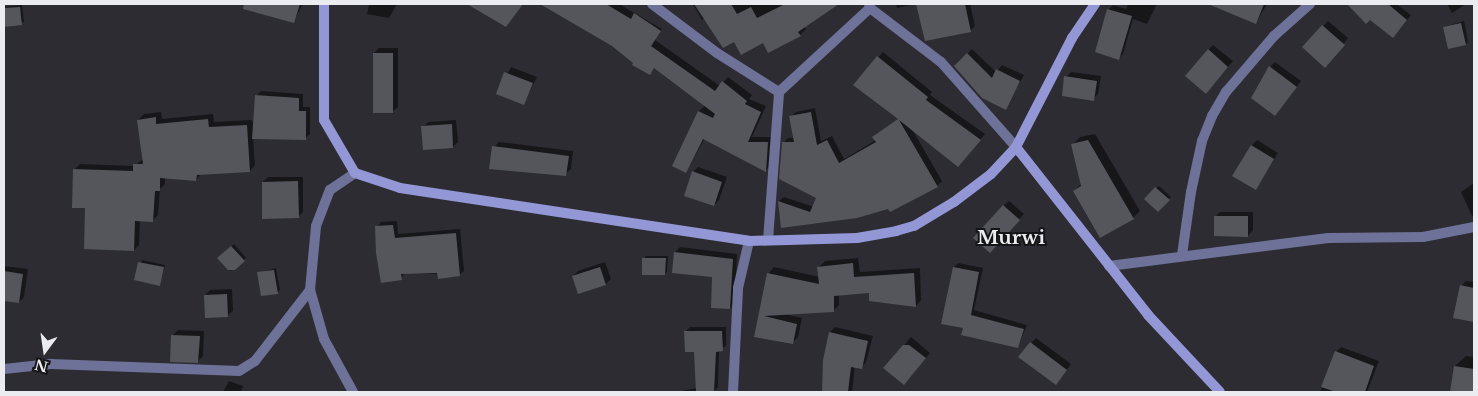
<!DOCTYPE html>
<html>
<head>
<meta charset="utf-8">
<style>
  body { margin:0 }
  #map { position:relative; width:1478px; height:396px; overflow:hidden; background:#2c2c32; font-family:"Libre Baskerville",serif }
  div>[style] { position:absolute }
  .shadow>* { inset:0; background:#0007 }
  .building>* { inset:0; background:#55555c }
  .street>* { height:10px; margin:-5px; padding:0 5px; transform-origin:5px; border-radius:5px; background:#6e7198 }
  .secondary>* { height:10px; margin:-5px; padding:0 5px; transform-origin:5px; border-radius:5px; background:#9397d6 }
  span { translate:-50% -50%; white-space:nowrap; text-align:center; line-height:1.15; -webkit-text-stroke:4px #151517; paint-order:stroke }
  .district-label { font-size:19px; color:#ebecf0; font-weight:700 }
  .frame { position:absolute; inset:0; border:5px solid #ebecf0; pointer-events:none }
  .north { position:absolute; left:20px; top:326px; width:50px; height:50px; -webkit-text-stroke:4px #151517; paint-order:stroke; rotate:194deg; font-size:14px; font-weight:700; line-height:20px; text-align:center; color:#ebecf0 }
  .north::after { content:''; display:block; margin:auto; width:18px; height:22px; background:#ebecf0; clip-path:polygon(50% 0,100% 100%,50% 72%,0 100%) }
</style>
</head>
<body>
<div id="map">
  <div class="shadow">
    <i style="clip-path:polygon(278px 4px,303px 4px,293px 22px,275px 16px)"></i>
    <i style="clip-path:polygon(369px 4px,397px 4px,389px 18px,367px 14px)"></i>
    <i style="clip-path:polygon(543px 4px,619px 4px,662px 29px,655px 40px,720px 86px,728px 77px,752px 95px,749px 99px,766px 106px,752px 137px,773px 137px,771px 165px,766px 170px,705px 138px,686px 172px,673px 166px,699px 111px,706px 105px,655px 68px,650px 73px,613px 45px)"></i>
    <i style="clip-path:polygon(693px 4px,835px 4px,804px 27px,806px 29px,800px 35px,763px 42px,734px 40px,705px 18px,702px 20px)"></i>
    <i style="clip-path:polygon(896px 4px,915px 4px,897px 8px)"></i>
    <i style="clip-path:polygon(918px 4px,970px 4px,975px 26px,970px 31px,926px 40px)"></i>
    <i style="clip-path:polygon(1128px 4px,1157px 4px,1147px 24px,1133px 19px,1123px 54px,1119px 58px,1108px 10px,1113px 5px,1126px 9px)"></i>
    <i style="clip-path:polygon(1242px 4px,1267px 4px,1256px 23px,1237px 15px)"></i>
    <i style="clip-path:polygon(1349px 4px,1396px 4px,1411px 15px,1398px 32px,1370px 18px,1366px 22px)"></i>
    <i style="clip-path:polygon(1447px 4px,1466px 4px,1452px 13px)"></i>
    <i style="clip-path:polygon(22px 5px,24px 22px,4px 26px,4px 7px)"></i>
    <i style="clip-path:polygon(1328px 21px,1348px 38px,1330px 61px,1304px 47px)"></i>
    <i style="clip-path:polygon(1464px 21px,1468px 42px,1466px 44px,1444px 27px)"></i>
    <i style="clip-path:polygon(1213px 45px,1233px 61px,1211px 87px,1208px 50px)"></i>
    <i style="clip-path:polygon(379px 48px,398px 48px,398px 107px,392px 112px,374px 53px)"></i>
    <i style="clip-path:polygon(972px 49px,996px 72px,1002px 65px,1024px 75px,1005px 108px,955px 66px)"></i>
    <i style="clip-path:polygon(883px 52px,932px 92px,930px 95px,985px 134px,963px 161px,912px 129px,942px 181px,937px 186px,888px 207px,782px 226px,779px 201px,784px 197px,814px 207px,818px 197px,783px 143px,788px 138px,795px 138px,790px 117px,796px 112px,815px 108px,821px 141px,832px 136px,844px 159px,876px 140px,899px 118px,854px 84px)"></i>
    <i style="clip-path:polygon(1275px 62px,1301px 81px,1280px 109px,1270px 67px)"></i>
    <i style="clip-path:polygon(511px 67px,537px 77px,524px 103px,498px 93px)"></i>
    <i style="clip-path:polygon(1071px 72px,1101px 76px,1098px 94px,1093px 99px,1066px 77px)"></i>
    <i style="clip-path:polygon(261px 91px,303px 94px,303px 107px,310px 107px,310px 134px,305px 138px,253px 138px,255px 165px,250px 171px,201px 174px,196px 180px,165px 178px,165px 184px,160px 189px,158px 215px,153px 220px,140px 220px,139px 245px,134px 250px,87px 207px,74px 170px,80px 164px,134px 166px,143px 159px,138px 120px,144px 114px,161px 112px,162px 119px,213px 114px,214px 122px,252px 120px,254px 126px,256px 96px)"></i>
    <i style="clip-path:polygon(456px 120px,458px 142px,453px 147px,423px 127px,428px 122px)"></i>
    <i style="clip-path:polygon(1095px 134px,1140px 211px,1133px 218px,1074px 191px,1081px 184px,1073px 144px,1080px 137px)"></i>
    <i style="clip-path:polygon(1257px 140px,1278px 153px,1256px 189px,1252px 145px)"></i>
    <i style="clip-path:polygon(499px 142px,573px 151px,571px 169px,565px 174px,494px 147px)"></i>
    <i style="clip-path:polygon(698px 167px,727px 177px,719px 200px,714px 205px,693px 172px)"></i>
    <i style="clip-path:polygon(268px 177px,303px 177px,303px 212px,298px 217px,263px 182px)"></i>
    <i style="clip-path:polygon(1474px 183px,1474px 215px,1472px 216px,1461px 192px)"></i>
    <i style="clip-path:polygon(1159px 186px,1171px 197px,1158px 210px,1146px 199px)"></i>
    <i style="clip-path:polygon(1009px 201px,1024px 214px,995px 246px,1003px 206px)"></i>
    <i style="clip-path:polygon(1220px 212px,1253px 212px,1253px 230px,1248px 236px,1215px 217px)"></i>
    <i style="clip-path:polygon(397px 221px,398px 234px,460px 229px,464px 271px,459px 275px,405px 273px,401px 278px,377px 227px,381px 222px)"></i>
    <i style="clip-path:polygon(234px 244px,246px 258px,231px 271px,219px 258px)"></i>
    <i style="clip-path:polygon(680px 247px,737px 254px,735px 303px,730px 308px,714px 276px,675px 252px)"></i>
    <i style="clip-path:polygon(646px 256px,668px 256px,667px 272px,665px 274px,644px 259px)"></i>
    <i style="clip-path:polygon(858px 258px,860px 272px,920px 268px,921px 300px,916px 306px,870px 291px,839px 295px,839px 305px,833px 311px,785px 314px,802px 318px,798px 337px,792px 343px,756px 336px,769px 273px,774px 267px,820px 277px,819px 267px,825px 261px)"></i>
    <i style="clip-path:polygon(142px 260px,165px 265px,159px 284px,135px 279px)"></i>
    <i style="clip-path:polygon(605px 262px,611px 279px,606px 284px,573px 276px,578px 271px)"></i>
    <i style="clip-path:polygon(958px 263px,983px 268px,974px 310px,1027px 325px,1018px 347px,964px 327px,954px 267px)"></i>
    <i style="clip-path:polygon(4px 266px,28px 269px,24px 297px,19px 302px,4px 300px)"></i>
    <i style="clip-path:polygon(276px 268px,280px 290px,278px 292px,259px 273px)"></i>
    <i style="clip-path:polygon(1466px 281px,1474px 282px,1474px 321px,1454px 317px,1461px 286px)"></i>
    <i style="clip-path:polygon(232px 289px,233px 311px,227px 316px,205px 295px,210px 290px)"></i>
    <i style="clip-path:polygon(690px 327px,726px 327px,726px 346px,719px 350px,718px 387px,714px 391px,677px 392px,697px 388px,695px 351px,686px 331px)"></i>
    <i style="clip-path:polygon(835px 327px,873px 336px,866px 362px,861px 368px,855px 366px,852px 392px,823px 392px,824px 360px,830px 332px)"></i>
    <i style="clip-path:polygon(178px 330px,204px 331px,203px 356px,198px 361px,173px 335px)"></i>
    <i style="clip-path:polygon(911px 337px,930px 353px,909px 379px,885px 368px)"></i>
    <i style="clip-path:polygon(1036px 338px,1071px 364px,1061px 378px,1031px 343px)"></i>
    <i style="clip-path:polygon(1341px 347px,1379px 361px,1367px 392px,1320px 392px,1336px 352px)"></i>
    <i style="clip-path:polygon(1466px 356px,1474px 357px,1474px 392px,1451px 392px,1455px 366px)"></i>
    <i style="clip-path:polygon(229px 381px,243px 386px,241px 392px,223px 392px)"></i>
  </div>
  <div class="building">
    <i style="clip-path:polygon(244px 4px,300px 4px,294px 23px,243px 9px)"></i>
    <i style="clip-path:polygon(467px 4px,523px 4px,506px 27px)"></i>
    <i style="clip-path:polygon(540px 4px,606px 4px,631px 19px,634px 13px,661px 31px,651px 46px,715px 91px,722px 81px,747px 101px,745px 104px,761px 112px,748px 142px,768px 142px,766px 172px,703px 139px,686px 173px,672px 166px,698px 111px,713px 118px,707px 129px,715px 114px,654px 68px,650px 75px,632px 65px,633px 63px,612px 46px)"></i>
    <i style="clip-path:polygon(694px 4px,731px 4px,737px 14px,751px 7px,757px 18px,785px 4px,839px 4px,798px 32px,801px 36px,768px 53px,763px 43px,741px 55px,734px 42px,723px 48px)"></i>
    <i style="clip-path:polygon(916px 4px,965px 4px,971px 32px,925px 41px)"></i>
    <i style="clip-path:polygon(1208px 4px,1264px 4px,1256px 24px)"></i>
    <i style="clip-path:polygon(1347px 4px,1388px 4px,1407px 20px,1393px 38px,1370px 20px,1366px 24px)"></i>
    <i style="clip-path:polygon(20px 7px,22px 25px,4px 27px,4px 8px)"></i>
    <i style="clip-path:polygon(1107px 9px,1132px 16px,1119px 60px,1095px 52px)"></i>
    <i style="clip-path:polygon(1461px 23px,1466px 45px,1448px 49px,1443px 27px)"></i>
    <i style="clip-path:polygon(1322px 25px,1345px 45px,1325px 68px,1302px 47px)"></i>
    <i style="clip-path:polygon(1208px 49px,1228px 67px,1206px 94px,1185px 76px)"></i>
    <i style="clip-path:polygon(373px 53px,393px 53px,393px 113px,373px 113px)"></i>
    <i style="clip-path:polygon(967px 53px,992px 78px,996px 69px,1020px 81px,1006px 110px,982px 98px,954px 66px)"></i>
    <i style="clip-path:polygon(877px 56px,928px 97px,926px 100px,981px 140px,958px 167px,899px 120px,938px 187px,890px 212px,888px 209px,857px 218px,781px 228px,778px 201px,810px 212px,816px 198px,779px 179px,782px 142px,794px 142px,789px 116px,811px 112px,817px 145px,827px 140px,839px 163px,876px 142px,872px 137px,898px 119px,853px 85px)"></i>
    <i style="clip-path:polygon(1269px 66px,1297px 87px,1275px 116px,1251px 98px)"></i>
    <i style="clip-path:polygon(504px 72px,533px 83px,524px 105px,496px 94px)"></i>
    <i style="clip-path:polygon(1064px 76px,1097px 81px,1094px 101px,1062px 96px)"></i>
    <i style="clip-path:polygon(255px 95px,299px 98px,299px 111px,306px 111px,306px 140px,252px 139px)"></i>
    <i style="clip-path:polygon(156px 117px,156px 124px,208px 119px,209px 127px,247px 125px,250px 172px,197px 175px,196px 181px,160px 178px,160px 191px,155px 191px,153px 222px,135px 221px,134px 251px,84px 249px,85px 208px,72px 208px,73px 169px,133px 171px,133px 164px,143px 164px,137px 120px)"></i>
    <i style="clip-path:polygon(452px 124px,453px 148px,423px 150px,421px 126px)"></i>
    <i style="clip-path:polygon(1088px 140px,1134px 219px,1100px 238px,1073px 191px,1081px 186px,1071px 144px)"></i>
    <i style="clip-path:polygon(1251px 145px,1274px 159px,1256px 190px,1232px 176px)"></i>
    <i style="clip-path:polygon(492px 146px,569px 156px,566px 176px,489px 169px)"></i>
    <i style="clip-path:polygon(692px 171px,722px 182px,714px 206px,684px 196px)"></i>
    <i style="clip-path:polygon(298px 181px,299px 218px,262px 219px,262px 182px)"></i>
    <i style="clip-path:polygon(1155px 187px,1170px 200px,1158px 212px,1144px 199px)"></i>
    <i style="clip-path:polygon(1003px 205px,1020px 220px,990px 253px,973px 238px)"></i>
    <i style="clip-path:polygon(1214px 216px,1248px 216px,1248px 237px,1214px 236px)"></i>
    <i style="clip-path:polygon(393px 225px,395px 238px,456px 233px,460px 276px,438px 279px,437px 273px,401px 274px,402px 280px,381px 283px,376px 253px,375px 226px)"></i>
    <i style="clip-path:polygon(231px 246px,245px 261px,235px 270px,228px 270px,217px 258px)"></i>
    <i style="clip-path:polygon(674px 252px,733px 259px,730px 309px,711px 308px,712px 277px,672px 273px)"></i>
    <i style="clip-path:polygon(642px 258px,666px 258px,665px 275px,642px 275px)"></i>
    <i style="clip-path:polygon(138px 262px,164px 267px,160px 286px,134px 280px)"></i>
    <i style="clip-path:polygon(853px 263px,854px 277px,914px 273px,916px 307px,869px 301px,869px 293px,834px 296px,834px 312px,764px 316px,797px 324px,793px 344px,754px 337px,767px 273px,819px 284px,817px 267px)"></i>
    <i style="clip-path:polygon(600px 267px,606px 285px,578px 294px,572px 276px)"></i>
    <i style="clip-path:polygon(953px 267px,979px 272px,971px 315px,1024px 329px,1018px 348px,961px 335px,963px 328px,941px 324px)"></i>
    <i style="clip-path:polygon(274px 270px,278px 294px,261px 296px,257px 272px)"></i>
    <i style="clip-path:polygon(4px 271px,23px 274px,19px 303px,4px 301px)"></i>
    <i style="clip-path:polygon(1460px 285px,1474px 288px,1474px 322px,1453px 318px)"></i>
    <i style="clip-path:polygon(227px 294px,228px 317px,205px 318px,204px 295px)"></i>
    <i style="clip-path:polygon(684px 331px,722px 331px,723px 351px,716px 352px,714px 392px,696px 392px,694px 352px,685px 352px)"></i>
    <i style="clip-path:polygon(829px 332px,868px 341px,862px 369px,851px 367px,848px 392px,822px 392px,823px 360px)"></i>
    <i style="clip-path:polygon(171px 335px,200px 336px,198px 363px,170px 362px)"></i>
    <i style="clip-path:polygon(1030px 342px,1067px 370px,1056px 385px,1018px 357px)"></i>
    <i style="clip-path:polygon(903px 345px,909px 345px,926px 358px,904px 385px,883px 368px)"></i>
    <i style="clip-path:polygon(1335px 351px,1374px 366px,1365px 392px,1336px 392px,1321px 387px)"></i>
    <i style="clip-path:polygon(1454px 366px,1474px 369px,1474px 392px,1450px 392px)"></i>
  </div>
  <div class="street">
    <i style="left:652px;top:4px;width:81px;rotate:37deg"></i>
    <i style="left:717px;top:53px;width:73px;rotate:32.2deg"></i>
    <i style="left:779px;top:92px;width:124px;rotate:-42.7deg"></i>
    <i style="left:869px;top:4px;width:4px;rotate:76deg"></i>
    <i style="left:870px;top:8px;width:89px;rotate:37.3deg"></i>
    <i style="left:941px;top:62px;width:113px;rotate:48.6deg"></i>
    <i style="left:768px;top:240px;width:148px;rotate:-85.7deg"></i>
    <i style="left:1182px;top:255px;width:64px;rotate:-81.9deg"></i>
    <i style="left:1191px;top:192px;width:52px;rotate:-77.8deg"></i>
    <i style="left:1202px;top:141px;width:27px;rotate:-68deg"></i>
    <i style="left:1212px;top:116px;width:28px;rotate:-60deg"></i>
    <i style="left:1226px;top:92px;width:74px;rotate:-49.4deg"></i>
    <i style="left:1274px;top:36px;width:48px;rotate:-41.6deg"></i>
    <i style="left:1109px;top:266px;width:221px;rotate:-7.3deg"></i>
    <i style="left:1328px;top:238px;width:95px;rotate:-0.6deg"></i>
    <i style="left:1423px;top:237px;width:52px;rotate:-11.1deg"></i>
    <i style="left:4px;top:369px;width:47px;rotate:-6.1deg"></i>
    <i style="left:51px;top:364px;width:188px;rotate:2.1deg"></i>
    <i style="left:239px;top:371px;width:19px;rotate:-32deg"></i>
    <i style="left:255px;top:361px;width:90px;rotate:-52.2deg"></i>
    <i style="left:353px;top:392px;width:60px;rotate:-118.7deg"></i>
    <i style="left:324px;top:339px;width:51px;rotate:-105.9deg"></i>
    <i style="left:310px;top:290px;width:64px;rotate:-84.6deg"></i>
    <i style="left:316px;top:226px;width:39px;rotate:-69deg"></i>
    <i style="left:330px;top:190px;width:30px;rotate:-34deg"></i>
    <i style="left:733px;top:392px;width:104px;rotate:-87.2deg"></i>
    <i style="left:738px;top:288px;width:48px;rotate:-76.8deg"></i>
  </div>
  <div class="secondary">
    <i style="left:324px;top:4px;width:116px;rotate:90deg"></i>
    <i style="left:324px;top:120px;width:61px;rotate:59.7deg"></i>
    <i style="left:355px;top:173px;width:47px;rotate:18.4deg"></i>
    <i style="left:400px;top:188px;width:353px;rotate:8.6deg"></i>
    <i style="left:749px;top:241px;width:108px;rotate:-1.6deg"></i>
    <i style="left:857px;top:238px;width:40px;rotate:-10deg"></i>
    <i style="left:896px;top:231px;width:19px;rotate:-16deg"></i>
    <i style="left:914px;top:226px;width:47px;rotate:-31deg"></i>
    <i style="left:954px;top:202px;width:46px;rotate:-37.1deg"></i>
    <i style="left:991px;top:174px;width:37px;rotate:-47deg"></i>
    <i style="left:1016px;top:147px;width:123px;rotate:-62.8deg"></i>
    <i style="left:1072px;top:38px;width:41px;rotate:-55.9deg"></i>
    <i style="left:1016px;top:147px;width:214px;rotate:51.8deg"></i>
    <i style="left:1148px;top:315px;width:105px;rotate:46.9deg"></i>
  </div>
  <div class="district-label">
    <span style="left:1011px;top:238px">Murwi</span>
  </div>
  <div class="frame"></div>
  <div class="north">N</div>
</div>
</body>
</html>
